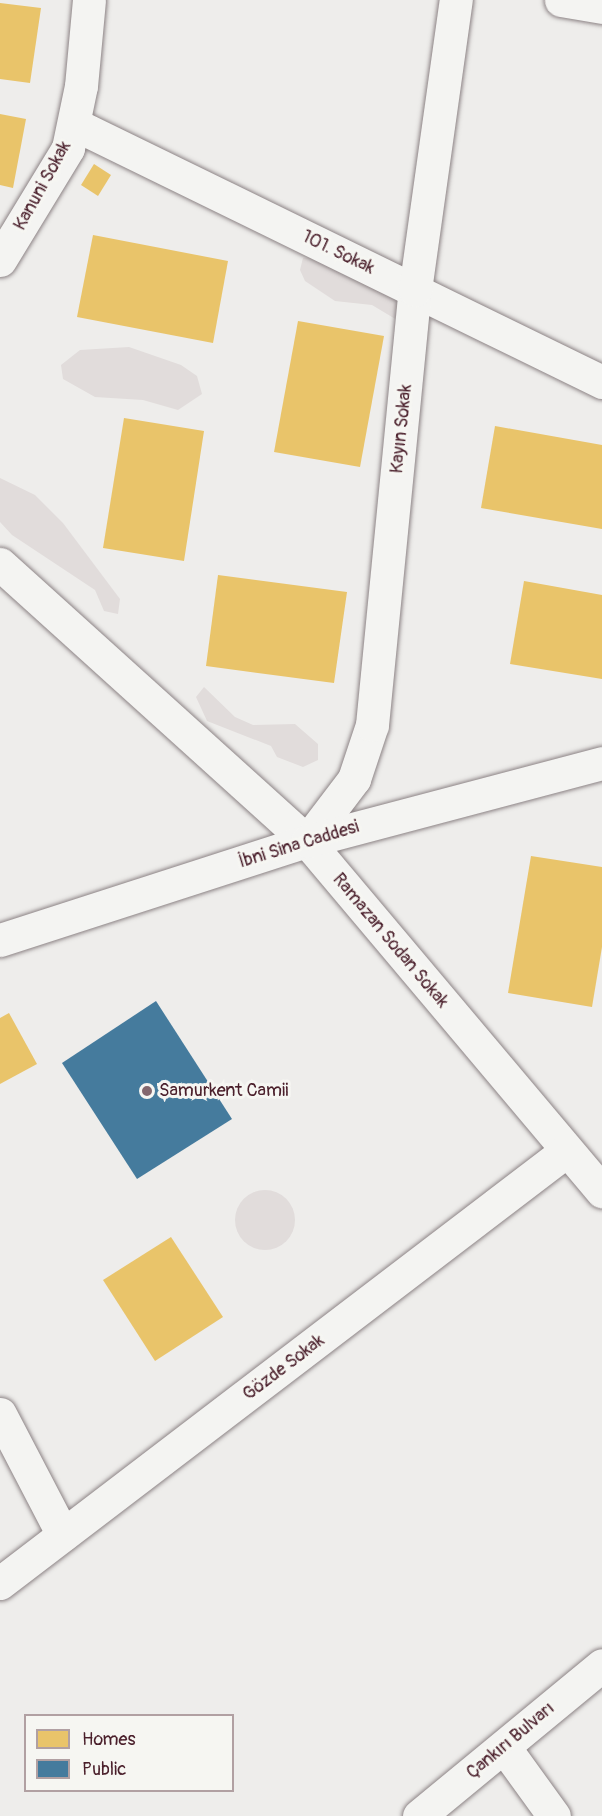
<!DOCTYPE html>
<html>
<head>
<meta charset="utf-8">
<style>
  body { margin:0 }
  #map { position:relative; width:602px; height:1816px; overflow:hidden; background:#eeedeb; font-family:Pangolin,sans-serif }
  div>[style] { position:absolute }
  .green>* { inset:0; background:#e1dcdb }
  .round { border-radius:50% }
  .homes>* { inset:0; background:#e9c46a }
  .public>* { inset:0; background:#457b9d }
  .roads { filter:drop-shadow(0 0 2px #8c8385) drop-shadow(0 0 2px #8c8385) }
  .minor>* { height:33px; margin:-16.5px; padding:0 16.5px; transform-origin:16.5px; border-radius:16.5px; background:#f4f4f2 }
  .major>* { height:33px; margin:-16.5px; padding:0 16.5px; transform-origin:16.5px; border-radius:16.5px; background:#f4f4f2 }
  .dots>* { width:16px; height:16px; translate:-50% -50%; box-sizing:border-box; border:3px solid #f6f6f2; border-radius:50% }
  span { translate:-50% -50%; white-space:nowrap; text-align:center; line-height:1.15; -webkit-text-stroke:6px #f6f6f2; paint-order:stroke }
  .street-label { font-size:18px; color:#4a1f2b }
  .poi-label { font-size:18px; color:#4a1f2b }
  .left { translate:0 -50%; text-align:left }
  .legend { position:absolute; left:24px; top:1714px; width:210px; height:78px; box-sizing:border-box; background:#f6f6f2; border:2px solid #b1a0a2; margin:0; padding:8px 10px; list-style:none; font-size:18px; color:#4a1f2b }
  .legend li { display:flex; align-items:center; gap:12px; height:30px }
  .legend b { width:30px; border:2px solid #b1a0a2 }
</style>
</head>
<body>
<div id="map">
  <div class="green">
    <i style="clip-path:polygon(318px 257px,390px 293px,403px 307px,397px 320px,372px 305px,335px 301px,305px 281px,300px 270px,303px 258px)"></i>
    <i style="clip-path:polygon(129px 347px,181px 365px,197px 376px,202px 394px,178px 410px,143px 400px,95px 397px,63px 379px,61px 365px,80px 350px)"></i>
    <i style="clip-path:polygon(0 478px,35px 495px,63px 523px,120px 599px,118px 614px,104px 611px,95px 590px,12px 535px,0 522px)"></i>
    <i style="clip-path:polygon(204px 687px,235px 717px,253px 725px,295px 724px,318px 744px,318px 760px,303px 767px,277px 757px,271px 746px,207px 721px,196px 697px)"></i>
    <i class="round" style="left:235px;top:1190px;width:60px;height:60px"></i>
  </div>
  <div class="homes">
    <i style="clip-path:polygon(0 3px,41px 8px,30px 83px,0 79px)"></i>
    <i style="clip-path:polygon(0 114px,26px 119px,13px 188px,0 185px)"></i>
    <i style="clip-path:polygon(94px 164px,111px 175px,98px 196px,81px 185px)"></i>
    <i style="clip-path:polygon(93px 235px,228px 261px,213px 343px,77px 317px)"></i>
    <i style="clip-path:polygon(298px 321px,384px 336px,360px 467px,274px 452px)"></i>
    <i style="clip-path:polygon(124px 418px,204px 431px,184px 561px,103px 548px)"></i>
    <i style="clip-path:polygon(495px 426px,602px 445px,602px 529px,481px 508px)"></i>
    <i style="clip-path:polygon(218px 575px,347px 592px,334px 683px,206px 666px)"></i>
    <i style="clip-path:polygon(524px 581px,602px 595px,602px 679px,510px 664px)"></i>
    <i style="clip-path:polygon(531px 856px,602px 867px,602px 947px,592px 1007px,508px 993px)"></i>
    <i style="clip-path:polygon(9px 1013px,37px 1064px,0 1084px,0 1018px)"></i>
    <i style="clip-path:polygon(171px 1237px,223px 1317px,155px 1361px,103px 1280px)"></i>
  </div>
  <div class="public">
    <i style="clip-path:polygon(156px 1001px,232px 1119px,137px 1179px,62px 1063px)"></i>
  </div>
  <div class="roads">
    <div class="minor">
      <i style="left:561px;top:0;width:42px;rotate:9.7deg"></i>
      <i style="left:74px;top:124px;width:588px;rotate:26.04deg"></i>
      <i style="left:0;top:260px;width:131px;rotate:-58.7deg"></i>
      <i style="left:68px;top:148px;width:63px;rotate:-78.2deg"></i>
      <i style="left:81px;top:86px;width:86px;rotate:-84.7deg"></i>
      <i style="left:0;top:564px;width:413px;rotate:42.1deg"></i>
      <i style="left:307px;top:841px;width:458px;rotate:49.9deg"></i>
      <i style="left:307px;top:841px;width:78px;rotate:-52.8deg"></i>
      <i style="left:354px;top:779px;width:57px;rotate:-71.6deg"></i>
      <i style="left:372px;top:725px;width:437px;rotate:-84.4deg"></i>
      <i style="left:415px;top:290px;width:293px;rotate:-82deg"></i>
      <i style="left:0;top:940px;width:323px;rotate:-17.9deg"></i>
      <i style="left:307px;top:841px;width:305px;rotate:-14.8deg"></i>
      <i style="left:0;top:1414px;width:136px;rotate:62.5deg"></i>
      <i style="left:0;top:1583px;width:712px;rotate:-37.35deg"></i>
      <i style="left:504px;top:1747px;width:85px;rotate:54.1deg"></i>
    </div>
    <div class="major">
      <i style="left:419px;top:1816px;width:237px;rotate:-39.5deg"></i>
    </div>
  </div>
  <div class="dots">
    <i style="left:147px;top:1091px;background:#83676e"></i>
  </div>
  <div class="street-label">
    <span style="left:43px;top:186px;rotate:-61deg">Kanuni Sokak</span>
    <span style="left:338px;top:253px;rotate:26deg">101. Sokak</span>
    <span style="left:402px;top:429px;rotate:-84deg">Kayın Sokak</span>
    <span style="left:299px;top:845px;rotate:-17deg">İbni Sina Caddesi</span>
    <span style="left:390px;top:941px;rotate:50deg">Ramazan Sodan Sokak</span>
    <span style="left:284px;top:1368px;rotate:-37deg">Gözde Sokak</span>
    <span style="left:511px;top:1741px;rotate:-40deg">Çankırı Bulvarı</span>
  </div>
  <div class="poi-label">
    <span class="left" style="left:159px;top:1091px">Samurkent Camii</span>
  </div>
  <ul class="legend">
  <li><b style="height:16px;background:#e9c46a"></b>Homes</li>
  <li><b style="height:16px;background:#457b9d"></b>Public</li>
  </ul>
</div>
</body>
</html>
